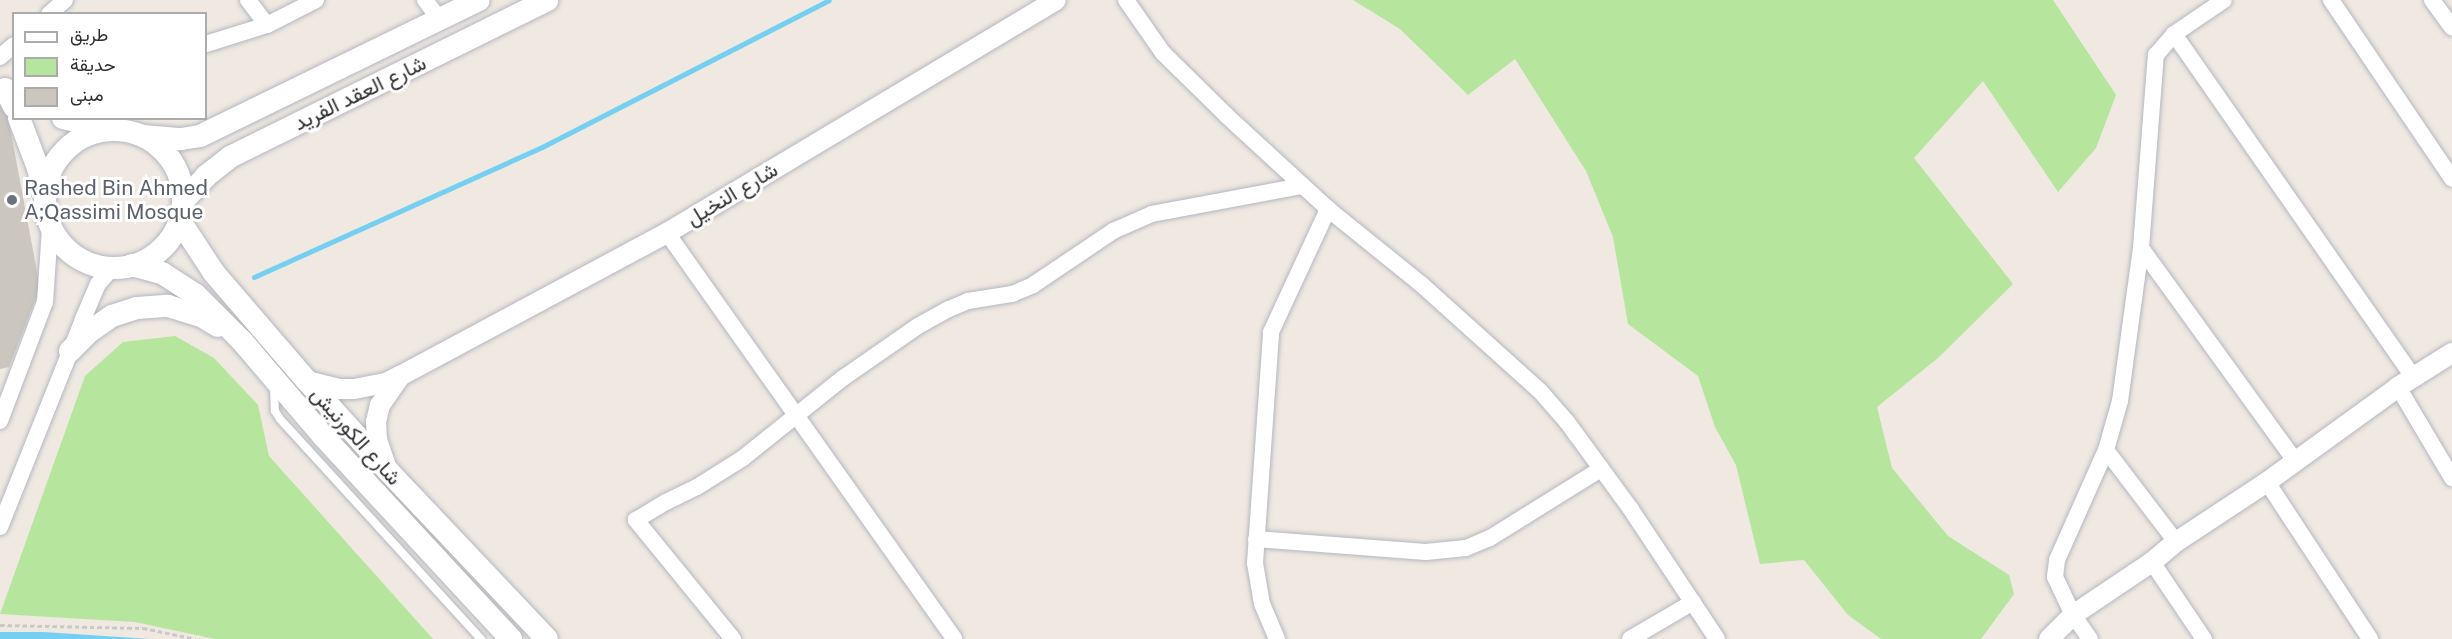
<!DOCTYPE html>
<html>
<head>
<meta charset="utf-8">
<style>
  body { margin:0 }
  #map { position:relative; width:2452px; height:639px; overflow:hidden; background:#efe9e1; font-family:"Public Sans",Vazirmatn,sans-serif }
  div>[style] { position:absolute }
  .green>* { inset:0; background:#b6e59e }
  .water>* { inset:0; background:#75cff0 }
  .stream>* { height:5px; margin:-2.5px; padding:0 2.5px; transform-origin:2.5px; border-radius:2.5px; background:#75cff0 }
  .building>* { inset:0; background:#cbc7bf }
  .path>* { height:3px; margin-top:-1.5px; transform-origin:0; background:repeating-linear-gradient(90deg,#c9c9c9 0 4.5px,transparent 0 7.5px) }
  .roads { filter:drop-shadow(0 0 2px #b4b7c1) drop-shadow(0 0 2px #b4b7c1) }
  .service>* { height:8px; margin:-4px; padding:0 4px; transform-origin:4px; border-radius:4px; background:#fff }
  .minor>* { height:16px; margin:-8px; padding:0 8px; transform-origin:8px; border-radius:8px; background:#fff }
  .tertiary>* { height:20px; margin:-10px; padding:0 10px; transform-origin:10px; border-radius:10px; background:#fff }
  .secondary>* { height:22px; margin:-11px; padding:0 11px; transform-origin:11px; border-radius:11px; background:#fff }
  .secondary>.ring { margin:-11px; padding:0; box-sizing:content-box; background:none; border:22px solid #fff; border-radius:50% }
  .dots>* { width:16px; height:16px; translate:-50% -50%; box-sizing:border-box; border:3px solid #fff; border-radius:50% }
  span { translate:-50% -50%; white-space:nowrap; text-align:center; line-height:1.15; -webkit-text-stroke:6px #fff; paint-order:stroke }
  .street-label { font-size:21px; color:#2e2e2e }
  .worship-label { font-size:21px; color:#5b616d }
  .left { translate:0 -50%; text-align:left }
  .legend { position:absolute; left:12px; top:12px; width:195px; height:108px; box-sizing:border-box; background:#fff; border:2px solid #ababab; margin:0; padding:8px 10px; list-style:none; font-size:18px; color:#2e2e2e }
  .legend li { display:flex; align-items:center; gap:12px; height:30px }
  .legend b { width:30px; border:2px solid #ababab }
</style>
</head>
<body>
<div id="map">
  <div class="green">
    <i style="clip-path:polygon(1353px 0,2053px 0,2116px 95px,2096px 148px,2058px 192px,1983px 81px,1914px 158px,2013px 284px,1938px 358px,1877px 407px,1892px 468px,1948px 536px,2009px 575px,2014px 594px,1981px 639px,1881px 639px,1848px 615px,1804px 560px,1760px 564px,1736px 465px,1715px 427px,1698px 376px,1628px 324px,1613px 237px,1586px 171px,1515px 59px,1468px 95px,1400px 29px)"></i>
    <i style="clip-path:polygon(175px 336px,214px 358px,258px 405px,269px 456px,433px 639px,215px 639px,135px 622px,0 614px,85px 376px,123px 342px)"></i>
  </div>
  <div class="water">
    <i style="clip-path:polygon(0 632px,43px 632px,150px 639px,0 639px)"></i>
  </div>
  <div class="stream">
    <i style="left:254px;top:277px;width:316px;rotate:-24.3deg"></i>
    <i style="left:542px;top:147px;width:322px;rotate:-27.1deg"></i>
  </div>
  <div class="building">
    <i style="clip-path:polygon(0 102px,7px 111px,40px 288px,9px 367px,0 369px)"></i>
  </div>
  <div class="path">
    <i style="left:0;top:625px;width:143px;rotate:1.2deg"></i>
    <i style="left:143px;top:628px;width:54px;rotate:11.7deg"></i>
  </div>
  <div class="roads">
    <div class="service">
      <i style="left:274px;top:387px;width:24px;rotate:88deg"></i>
      <i style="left:275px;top:411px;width:9px;rotate:58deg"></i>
      <i style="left:280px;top:419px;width:298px;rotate:47.6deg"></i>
    </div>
    <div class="minor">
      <i style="left:248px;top:0;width:31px;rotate:53deg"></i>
      <i style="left:425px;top:0;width:25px;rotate:53deg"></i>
      <i style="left:1126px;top:0;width:65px;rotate:55.1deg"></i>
      <i style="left:1163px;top:53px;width:90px;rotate:44.5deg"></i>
      <i style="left:1227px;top:116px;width:137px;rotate:42.6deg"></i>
      <i style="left:1328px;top:209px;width:119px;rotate:38.9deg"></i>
      <i style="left:1421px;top:284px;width:160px;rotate:42deg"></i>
      <i style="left:1540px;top:391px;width:41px;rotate:48.9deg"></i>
      <i style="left:1567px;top:422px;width:107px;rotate:53.8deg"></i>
      <i style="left:1630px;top:508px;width:157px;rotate:56.4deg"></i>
      <i style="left:2331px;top:0;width:216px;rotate:55.9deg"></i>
      <i style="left:2432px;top:0;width:34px;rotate:54deg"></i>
      <i style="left:49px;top:14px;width:21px;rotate:-41deg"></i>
      <i style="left:2174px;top:34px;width:419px;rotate:55.1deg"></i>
      <i style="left:206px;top:44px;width:64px;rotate:-17.3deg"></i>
      <i style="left:267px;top:25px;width:55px;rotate:-27deg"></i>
      <i style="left:0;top:57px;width:18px;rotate:-41deg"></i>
      <i style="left:667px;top:233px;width:497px;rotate:54.7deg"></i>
      <i style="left:2141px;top:248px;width:263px;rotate:54.1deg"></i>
      <i style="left:2398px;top:387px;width:106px;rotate:59.3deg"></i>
      <i style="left:0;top:421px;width:127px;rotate:-69.3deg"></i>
      <i style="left:45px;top:302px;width:74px;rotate:-86.1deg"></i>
      <i style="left:2106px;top:450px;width:116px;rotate:52.7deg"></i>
      <i style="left:2267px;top:482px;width:188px;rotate:56.7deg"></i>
      <i style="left:0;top:527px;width:224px;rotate:-68.2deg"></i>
      <i style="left:83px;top:319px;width:38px;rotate:-67deg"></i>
      <i style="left:98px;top:284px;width:21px;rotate:-49deg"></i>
      <i style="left:1256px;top:539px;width:170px;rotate:4.4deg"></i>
      <i style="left:1426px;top:552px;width:40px;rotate:-5.7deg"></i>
      <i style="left:1466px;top:548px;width:26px;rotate:-23deg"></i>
      <i style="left:1490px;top:538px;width:131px;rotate:-31.9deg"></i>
      <i style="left:2152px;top:562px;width:93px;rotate:56deg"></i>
      <i style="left:733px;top:639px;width:154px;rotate:-129.2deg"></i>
      <i style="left:636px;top:520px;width:35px;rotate:-31deg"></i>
      <i style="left:666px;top:502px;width:34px;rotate:-26deg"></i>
      <i style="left:697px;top:487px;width:54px;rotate:-32.2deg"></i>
      <i style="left:743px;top:458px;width:128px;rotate:-38.7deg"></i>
      <i style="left:843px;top:378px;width:91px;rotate:-34.7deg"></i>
      <i style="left:918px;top:326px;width:35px;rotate:-29deg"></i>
      <i style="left:949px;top:309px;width:21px;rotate:-23deg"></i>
      <i style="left:968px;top:301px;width:45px;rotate:-9deg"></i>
      <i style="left:1012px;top:294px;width:23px;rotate:-23deg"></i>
      <i style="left:1033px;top:285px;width:97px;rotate:-34deg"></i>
      <i style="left:1113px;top:231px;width:43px;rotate:-23.6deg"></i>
      <i style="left:1152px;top:214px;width:153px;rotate:-10.6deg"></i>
      <i style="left:1277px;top:639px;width:38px;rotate:-113deg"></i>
      <i style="left:1262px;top:604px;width:42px;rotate:-99.7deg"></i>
      <i style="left:1255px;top:563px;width:232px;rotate:-86deg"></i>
      <i style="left:1271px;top:332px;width:136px;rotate:-65.1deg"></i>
      <i style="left:1630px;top:639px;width:73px;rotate:-30.4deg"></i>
      <i style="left:2090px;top:639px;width:29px;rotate:-125deg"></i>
      <i style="left:2073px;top:615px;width:42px;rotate:-115.3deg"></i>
      <i style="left:2055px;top:577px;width:17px;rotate:-83deg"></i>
      <i style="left:2057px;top:560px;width:120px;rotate:-66deg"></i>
      <i style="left:2106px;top:450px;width:51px;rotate:-74.1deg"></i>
      <i style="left:2120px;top:401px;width:154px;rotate:-82.2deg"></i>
      <i style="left:2141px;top:248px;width:194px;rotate:-85.6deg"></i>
      <i style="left:2156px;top:55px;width:28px;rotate:-49deg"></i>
      <i style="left:2174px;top:34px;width:60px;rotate:-34.2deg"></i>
    </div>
    <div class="tertiary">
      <i style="left:307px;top:381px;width:32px;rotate:14deg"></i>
      <i style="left:338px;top:389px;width:16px"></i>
      <i style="left:354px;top:389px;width:33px;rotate:-11deg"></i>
      <i style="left:386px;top:383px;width:16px;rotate:-27deg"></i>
      <i style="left:400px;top:376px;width:303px;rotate:-28.2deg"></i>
      <i style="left:667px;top:233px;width:453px;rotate:-30.9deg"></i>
      <i style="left:386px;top:466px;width:28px;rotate:-109deg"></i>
      <i style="left:377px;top:440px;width:18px;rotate:-93deg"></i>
      <i style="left:376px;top:422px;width:17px;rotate:-77deg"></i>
      <i style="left:380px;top:405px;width:35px;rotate:-55deg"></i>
      <i style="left:2049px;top:639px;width:34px;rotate:-45deg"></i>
      <i style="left:2073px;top:615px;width:95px;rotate:-33.9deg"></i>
      <i style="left:2152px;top:562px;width:31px;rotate:-40deg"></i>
      <i style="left:2176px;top:542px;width:109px;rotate:-33.4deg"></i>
      <i style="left:2267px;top:482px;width:162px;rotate:-35.9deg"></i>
      <i style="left:2398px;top:387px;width:64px;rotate:-32.2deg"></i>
    </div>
    <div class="secondary">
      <i style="left:5px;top:89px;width:20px;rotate:63deg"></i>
      <i style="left:19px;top:118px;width:53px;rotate:69.2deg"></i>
      <i style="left:38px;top:168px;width:27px;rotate:77deg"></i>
      <i style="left:63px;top:118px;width:47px;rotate:13.4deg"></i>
      <i class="ring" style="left:45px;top:130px;width:116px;height:116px"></i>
      <i style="left:143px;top:136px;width:38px;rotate:5deg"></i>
      <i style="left:181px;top:139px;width:19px;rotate:-9deg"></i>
      <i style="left:200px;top:136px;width:310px;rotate:-26deg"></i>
      <i style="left:183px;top:201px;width:34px;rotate:-47deg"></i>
      <i style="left:206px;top:176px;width:31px;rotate:-38deg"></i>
      <i style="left:230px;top:157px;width:354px;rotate:-26.3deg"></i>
      <i style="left:180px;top:221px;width:62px;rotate:56.8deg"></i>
      <i style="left:214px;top:273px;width:143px;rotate:49.3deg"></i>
      <i style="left:307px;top:381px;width:124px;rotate:47.9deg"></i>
      <i style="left:390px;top:473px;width:228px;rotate:46.6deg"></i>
      <i style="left:132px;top:265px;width:31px;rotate:15deg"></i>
      <i style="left:162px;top:273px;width:40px;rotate:32.9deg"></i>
      <i style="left:196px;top:295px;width:65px;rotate:45deg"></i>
      <i style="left:242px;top:341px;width:125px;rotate:49.5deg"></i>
      <i style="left:323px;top:436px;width:277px;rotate:47.2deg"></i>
      <i style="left:70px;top:351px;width:27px;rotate:-45deg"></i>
      <i style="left:89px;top:332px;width:28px;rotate:-35deg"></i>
      <i style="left:112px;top:316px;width:26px;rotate:-18deg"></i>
      <i style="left:137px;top:308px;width:31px;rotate:-4deg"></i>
      <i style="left:168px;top:306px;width:37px;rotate:17deg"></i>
      <i style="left:203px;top:317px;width:17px;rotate:31deg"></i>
    </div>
  </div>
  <div class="dots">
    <i style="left:12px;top:200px;background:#6b7280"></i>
  </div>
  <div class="street-label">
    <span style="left:360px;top:93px;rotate:-26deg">شارع العقد الفريد</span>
    <span style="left:732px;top:194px;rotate:-31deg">شارع النخيل</span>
    <span style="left:356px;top:436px;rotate:48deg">شارع الكورنيش</span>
  </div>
  <div class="worship-label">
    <span class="left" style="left:24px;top:200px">Rashed Bin Ahmed<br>A;Qassimi Mosque</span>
  </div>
  <ul class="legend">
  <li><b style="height:8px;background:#fff"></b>طريق</li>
  <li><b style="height:16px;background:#b6e59e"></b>حديقة</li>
  <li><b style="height:16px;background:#cbc7bf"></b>مبنى</li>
  </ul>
</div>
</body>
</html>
